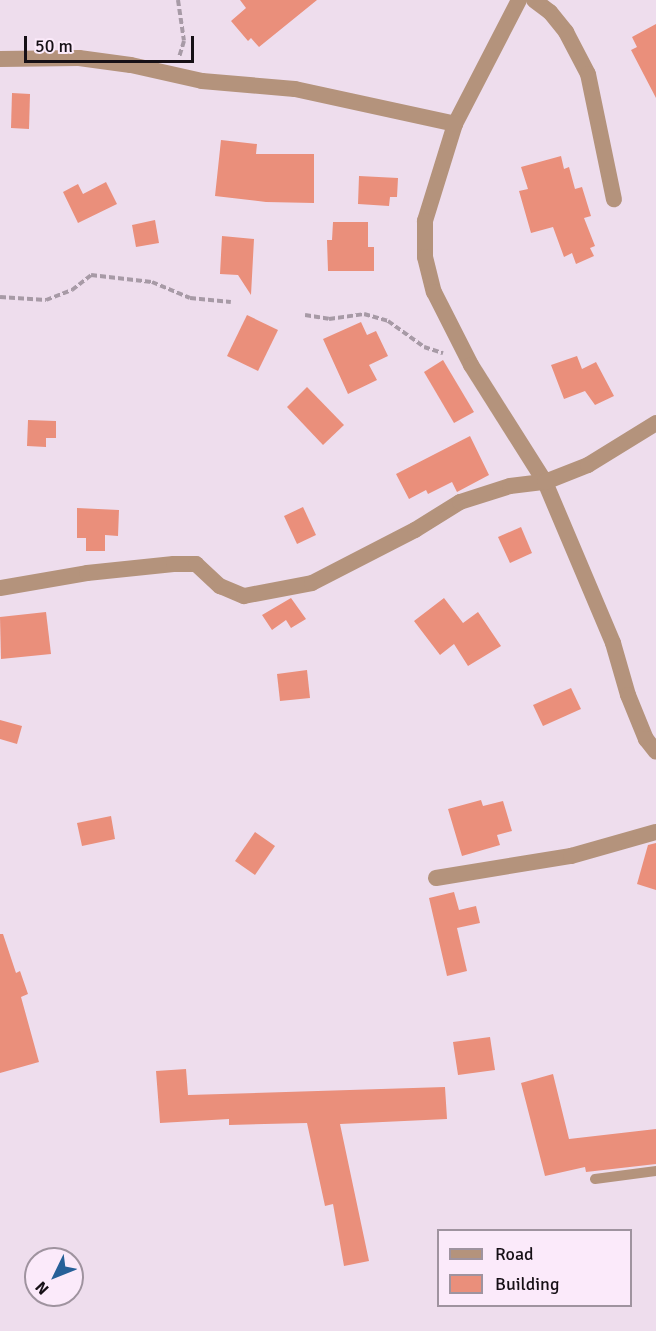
<!DOCTYPE html>
<html>
<head>
<meta charset="utf-8">
<style>
  body { margin:0 }
  #map { position:relative; width:656px; height:1331px; overflow:hidden; background:#eedded; font-family:Signika,sans-serif }
  div>[style] { position:absolute }
  .building>* { inset:0; background:#ea8f7b }
  .path>* { height:4px; margin-top:-2px; transform-origin:0; background:repeating-linear-gradient(90deg,#a79aa6 0 6px,transparent 0 9px) }
  .service>* { height:10px; margin:-5px; padding:0 5px; transform-origin:5px; border-radius:5px; background:#b4937c }
  .minor>* { height:16px; margin:-8px; padding:0 8px; transform-origin:8px; border-radius:8px; background:#b4937c }
  span { translate:-50% -50%; white-space:nowrap; text-align:center; line-height:1.15; -webkit-text-stroke:4.5px #fbeafa; paint-order:stroke }
  .legend { position:absolute; left:437px; top:1229px; width:195px; height:78px; box-sizing:border-box; background:#fbeafa; border:2px solid #9f939f; margin:0; padding:8px 10px; list-style:none; font-size:18px; color:#161016 }
  .legend li { display:flex; align-items:center; gap:12px; height:30px }
  .legend b { width:30px; border:2px solid #9f939f }
  .north { position:absolute; left:24px; top:1247px; width:60px; height:60px; box-sizing:border-box; background:#fbeafa; border:2px solid #9f939f; border-radius:50%; rotate:227deg; font-size:16px; font-weight:700; line-height:24px; text-align:center; color:#161016 }
  .north::after { content:''; display:block; margin:auto; width:21px; height:27px; background:#266098; clip-path:polygon(50% 0,100% 100%,50% 72%,0 100%) }
  .scale { position:absolute; left:24px; top:36px; width:170px; height:27px; box-sizing:border-box; border:3px solid #161016; border-top:0; padding-left:8px; font-size:18px; line-height:21px; white-space:nowrap; color:#161016; -webkit-text-stroke:4px #fbeafa; paint-order:stroke }
</style>
</head>
<body>
<div id="map">
  <div class="building">
    <i style="clip-path:polygon(240px 0,317px 0,259px 47px,251px 38px,248px 41px,231px 21px,246px 8px)"></i>
    <i style="clip-path:polygon(656px 24px,656px 98px,631px 50px,637px 47px,632px 37px)"></i>
    <i style="clip-path:polygon(12px 93px,30px 94px,29px 129px,11px 128px)"></i>
    <i style="clip-path:polygon(221px 140px,257px 144px,256px 154px,314px 154px,314px 203px,266px 202px,215px 196px)"></i>
    <i style="clip-path:polygon(561px 156px,564px 169px,569px 167px,575px 189px,582px 187px,591px 216px,584px 218px,595px 246px,590px 248px,594px 256px,576px 264px,572px 253px,564px 257px,553px 227px,531px 233px,519px 191px,528px 189px,521px 167px)"></i>
    <i style="clip-path:polygon(359px 176px,398px 178px,397px 197px,390px 197px,389px 206px,358px 204px)"></i>
    <i style="clip-path:polygon(106px 182px,117px 204px,78px 223px,63px 192px,78px 184px,83px 194px)"></i>
    <i style="clip-path:polygon(155px 220px,159px 243px,136px 247px,132px 225px)"></i>
    <i style="clip-path:polygon(333px 222px,368px 222px,368px 247px,374px 247px,374px 271px,328px 271px,327px 240px,332px 240px)"></i>
    <i style="clip-path:polygon(222px 236px,254px 239px,251px 295px,238px 275px,220px 274px)"></i>
    <i style="clip-path:polygon(247px 315px,278px 330px,258px 371px,227px 356px)"></i>
    <i style="clip-path:polygon(361px 322px,367px 335px,376px 331px,388px 356px,369px 365px,377px 380px,348px 394px,323px 339px)"></i>
    <i style="clip-path:polygon(577px 356px,582px 369px,596px 362px,614px 396px,595px 405px,585px 391px,564px 399px,551px 365px)"></i>
    <i style="clip-path:polygon(443px 360px,474px 412px,454px 423px,424px 372px)"></i>
    <i style="clip-path:polygon(307px 387px,344px 425px,323px 445px,287px 407px)"></i>
    <i style="clip-path:polygon(28px 420px,56px 421px,56px 438px,46px 438px,46px 447px,27px 446px)"></i>
    <i style="clip-path:polygon(470px 436px,489px 475px,457px 492px,452px 482px,428px 494px,426px 490px,409px 499px,396px 474px)"></i>
    <i style="clip-path:polygon(303px 507px,316px 535px,297px 544px,284px 516px)"></i>
    <i style="clip-path:polygon(77px 508px,119px 510px,118px 536px,105px 535px,105px 551px,86px 551px,86px 538px,77px 538px)"></i>
    <i style="clip-path:polygon(521px 527px,532px 553px,510px 563px,498px 537px)"></i>
    <i style="clip-path:polygon(291px 598px,306px 619px,291px 628px,286px 620px,272px 630px,262px 615px)"></i>
    <i style="clip-path:polygon(444px 598px,463px 623px,478px 612px,501px 646px,468px 666px,454px 644px,440px 655px,414px 621px)"></i>
    <i style="clip-path:polygon(46px 612px,51px 654px,1px 659px,0 617px)"></i>
    <i style="clip-path:polygon(307px 670px,310px 698px,280px 701px,277px 674px)"></i>
    <i style="clip-path:polygon(571px 688px,581px 709px,543px 726px,533px 705px)"></i>
    <i style="clip-path:polygon(0 720px,22px 726px,17px 744px,0 739px)"></i>
    <i style="clip-path:polygon(481px 800px,483px 806px,503px 801px,512px 831px,497px 835px,500px 845px,462px 856px,448px 809px)"></i>
    <i style="clip-path:polygon(111px 816px,115px 839px,82px 846px,77px 823px)"></i>
    <i style="clip-path:polygon(255px 832px,275px 846px,255px 875px,235px 861px)"></i>
    <i style="clip-path:polygon(656px 843px,656px 890px,637px 884px,648px 845px)"></i>
    <i style="clip-path:polygon(454px 892px,459px 910px,476px 906px,480px 923px,457px 928px,467px 971px,447px 976px,429px 898px)"></i>
    <i style="clip-path:polygon(0 934px,3px 934px,16px 973px,20px 971px,28px 994px,21px 997px,39px 1062px,0 1073px)"></i>
    <i style="clip-path:polygon(490px 1037px,495px 1070px,458px 1075px,453px 1042px)"></i>
    <i style="clip-path:polygon(186px 1069px,188px 1095px,445px 1087px,447px 1119px,340px 1124px,369px 1261px,344px 1266px,333px 1204px,325px 1206px,307px 1123px,229px 1125px,229px 1119px,160px 1123px,156px 1071px)"></i>
    <i style="clip-path:polygon(553px 1074px,569px 1139px,656px 1129px,656px 1164px,586px 1172px,585px 1167px,545px 1176px,521px 1083px)"></i>
  </div>
  <div class="path">
    <i style="left:178px;top:0;width:41px;rotate:81.7deg"></i>
    <i style="left:184px;top:41px;width:17px;rotate:107deg"></i>
    <i style="left:0;top:297px;width:46px;rotate:3.7deg"></i>
    <i style="left:46px;top:300px;width:28px;rotate:-21deg"></i>
    <i style="left:72px;top:290px;width:24px;rotate:-38deg"></i>
    <i style="left:91px;top:275px;width:61px;rotate:6.5deg"></i>
    <i style="left:152px;top:282px;width:41px;rotate:22.8deg"></i>
    <i style="left:190px;top:298px;width:41px;rotate:5.6deg"></i>
    <i style="left:305px;top:315px;width:24px;rotate:9deg"></i>
    <i style="left:329px;top:319px;width:35px;rotate:-8deg"></i>
    <i style="left:364px;top:314px;width:25px;rotate:16deg"></i>
    <i style="left:388px;top:321px;width:44px;rotate:35.8deg"></i>
    <i style="left:424px;top:347px;width:20px;rotate:18deg"></i>
  </div>
  <div class="service">
    <i style="left:595px;top:1179px;width:62px;rotate:-7.5deg"></i>
  </div>
  <div class="minor">
    <i style="left:519px;top:0;width:140px;rotate:117.3deg"></i>
    <i style="left:455px;top:124px;width:102px;rotate:107.2deg"></i>
    <i style="left:425px;top:221px;width:36px;rotate:90deg"></i>
    <i style="left:425px;top:257px;width:36px;rotate:76deg"></i>
    <i style="left:434px;top:292px;width:82px;rotate:63.1deg"></i>
    <i style="left:471px;top:365px;width:138px;rotate:57.7deg"></i>
    <i style="left:545px;top:482px;width:175px;rotate:67.1deg"></i>
    <i style="left:613px;top:643px;width:54px;rotate:73.9deg"></i>
    <i style="left:628px;top:695px;width:48px;rotate:67.8deg"></i>
    <i style="left:646px;top:739px;width:16px;rotate:52deg"></i>
    <i style="left:534px;top:0;width:20px;rotate:37deg"></i>
    <i style="left:550px;top:12px;width:26px;rotate:51deg"></i>
    <i style="left:566px;top:32px;width:47px;rotate:62.4deg"></i>
    <i style="left:588px;top:74px;width:128px;rotate:78.3deg"></i>
    <i style="left:0;top:59px;width:79px;rotate:-0.7deg"></i>
    <i style="left:79px;top:58px;width:52px;rotate:7.7deg"></i>
    <i style="left:131px;top:65px;width:73px;rotate:12.7deg"></i>
    <i style="left:202px;top:81px;width:93px;rotate:4.9deg"></i>
    <i style="left:295px;top:89px;width:164px;rotate:12.3deg"></i>
    <i style="left:0;top:588px;width:88px;rotate:-9.8deg"></i>
    <i style="left:87px;top:573px;width:87px;rotate:-5.9deg"></i>
    <i style="left:174px;top:564px;width:22px"></i>
    <i style="left:196px;top:564px;width:33px;rotate:43deg"></i>
    <i style="left:220px;top:586px;width:26px;rotate:23deg"></i>
    <i style="left:244px;top:596px;width:69px;rotate:-10.8deg"></i>
    <i style="left:312px;top:583px;width:116px;rotate:-27.2deg"></i>
    <i style="left:415px;top:530px;width:53px;rotate:-31.9deg"></i>
    <i style="left:460px;top:502px;width:52px;rotate:-17.7deg"></i>
    <i style="left:510px;top:486px;width:35px;rotate:-7deg"></i>
    <i style="left:545px;top:482px;width:46px;rotate:-21.6deg"></i>
    <i style="left:588px;top:465px;width:80px;rotate:-31.7deg"></i>
    <i style="left:436px;top:878px;width:137px;rotate:-9.3deg"></i>
    <i style="left:571px;top:856px;width:88px;rotate:-15.8deg"></i>
  </div>
  <ul class="legend">
  <li><b style="height:8px;background:#b4937c"></b>Road</li>
  <li><b style="height:16px;background:#ea8f7b"></b>Building</li>
  </ul>
  <div class="north">N</div>
  <div class="scale">50 m</div>
</div>
</body>
</html>
